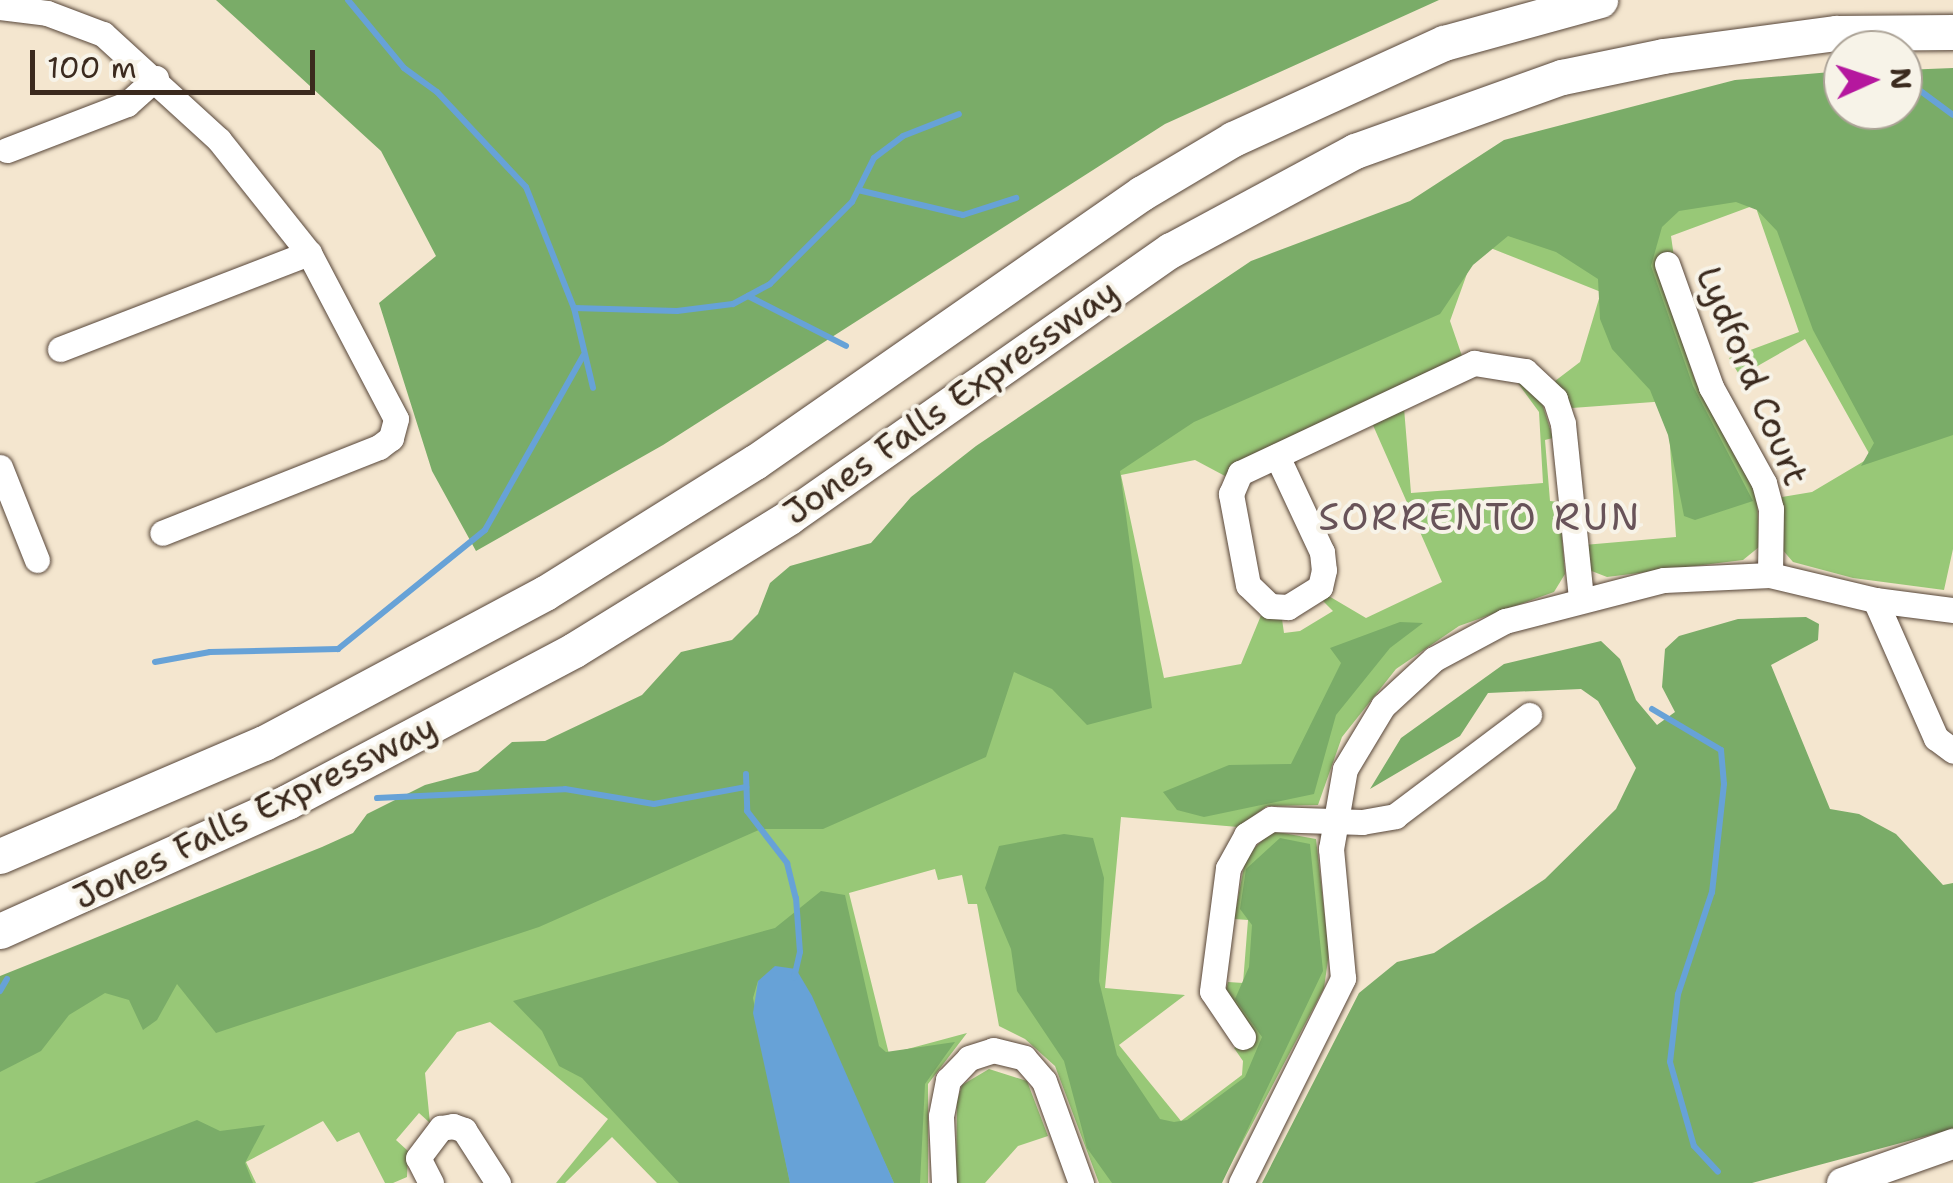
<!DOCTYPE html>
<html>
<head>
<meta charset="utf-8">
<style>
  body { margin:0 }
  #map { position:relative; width:1953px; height:1183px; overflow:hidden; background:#f4e6cf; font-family:"Shantell Sans",sans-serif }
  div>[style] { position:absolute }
  .green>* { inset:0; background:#98c877 }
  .forest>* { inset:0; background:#7aac68 }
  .water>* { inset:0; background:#67a2d7 }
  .stream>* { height:6px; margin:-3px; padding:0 3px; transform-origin:3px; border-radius:3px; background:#67a2d7 }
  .roads { filter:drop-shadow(0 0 2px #574639) drop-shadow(0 0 2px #574639) }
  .minor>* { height:25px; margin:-12.5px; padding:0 12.5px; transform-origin:12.5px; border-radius:12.5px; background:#fff }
  .major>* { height:30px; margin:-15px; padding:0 15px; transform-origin:15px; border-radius:15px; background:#fff }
  .highway>* { height:35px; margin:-17.5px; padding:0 17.5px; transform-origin:17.5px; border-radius:17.5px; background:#fff }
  span { translate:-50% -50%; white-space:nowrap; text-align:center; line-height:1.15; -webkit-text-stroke:8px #f7f3e8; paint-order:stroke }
  .street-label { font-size:35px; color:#3b2a1e }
  .neighbourhood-label { font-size:38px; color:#685359; letter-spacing:2.5px }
  .north { position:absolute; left:1823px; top:30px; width:100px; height:100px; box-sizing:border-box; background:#f7f3e8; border:2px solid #aca397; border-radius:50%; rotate:87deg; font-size:28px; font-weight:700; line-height:40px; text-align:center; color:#3b2a1e }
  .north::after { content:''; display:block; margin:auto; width:35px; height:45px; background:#b5179e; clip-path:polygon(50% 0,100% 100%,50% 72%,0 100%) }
  .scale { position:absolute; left:30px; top:50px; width:285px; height:45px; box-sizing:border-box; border:5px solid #3b2a1e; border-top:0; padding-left:12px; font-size:30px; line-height:35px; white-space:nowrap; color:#3b2a1e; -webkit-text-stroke:8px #f7f3e8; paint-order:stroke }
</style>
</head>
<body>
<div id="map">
  <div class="green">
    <i style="clip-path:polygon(1953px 121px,1953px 549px,1944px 590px,1853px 578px,1793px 562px,1781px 548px,1782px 497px,1812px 492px,1871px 457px,1805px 339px,1740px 376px,1729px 358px,1799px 332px,1755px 205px,1671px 236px,1674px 257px,1657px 264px,1695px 380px,1757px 495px,1759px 547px,1743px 560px,1607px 577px,1589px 570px,1584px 545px,1676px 537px,1667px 401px,1572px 408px,1555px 381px,1580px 362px,1601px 292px,1478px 243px,1450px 321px,1462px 356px,1243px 460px,1225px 476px,1195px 460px,1121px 475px,1164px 678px,1241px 664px,1262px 613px,1282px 619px,1284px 633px,1300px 631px,1333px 611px,1323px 601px,1327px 595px,1366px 618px,1442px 582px,1372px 423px,1404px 408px,1411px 493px,1543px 483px,1539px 412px,1515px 379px,1542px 403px,1553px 438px,1545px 440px,1550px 501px,1559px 502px,1565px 574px,1554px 592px,1459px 626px,1396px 669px,1342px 737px,1318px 805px,1267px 806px,1238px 827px,1121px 817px,1105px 988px,1185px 995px,1119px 1045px,1181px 1121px,1242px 1075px,1243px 1061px,1234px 1048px,1251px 1037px,1225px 994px,1228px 982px,1243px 983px,1248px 920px,1234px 919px,1246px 856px,1272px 831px,1316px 839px,1329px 953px,1324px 988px,1221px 1183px,1099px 1183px,1055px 1066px,1025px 1039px,999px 1026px,977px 904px,968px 904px,962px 875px,938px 880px,935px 869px,849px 893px,889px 1054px,967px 1033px,928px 1084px,928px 1183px,657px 1183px,612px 1137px,565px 1183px,556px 1183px,608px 1119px,490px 1022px,457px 1032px,425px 1073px,430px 1123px,419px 1113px,396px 1140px,408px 1151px,407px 1177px,393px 1183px,385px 1183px,359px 1132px,337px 1142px,323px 1121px,246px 1162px,256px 1183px,0 1183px,0 1021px,793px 624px,1440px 238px)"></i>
    <i style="clip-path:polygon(989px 1069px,1027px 1081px,1048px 1136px,1018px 1146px,985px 1183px,956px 1183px,957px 1101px,962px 1085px)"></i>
  </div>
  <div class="forest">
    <i style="clip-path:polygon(216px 0,1439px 0,1165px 124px,663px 445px,476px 551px,432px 471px,379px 303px,436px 256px,381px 151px)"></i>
    <i style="clip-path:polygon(1953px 68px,1953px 435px,1861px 466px,1874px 443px,1813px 330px,1777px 231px,1757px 210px,1736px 202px,1679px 211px,1662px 227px,1651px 266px,1693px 386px,1753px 501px,1695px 520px,1684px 516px,1668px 435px,1650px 390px,1612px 349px,1600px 319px,1598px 279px,1556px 252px,1508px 236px,1473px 265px,1440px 314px,1194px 422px,1120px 471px,1152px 708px,1087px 725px,1052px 689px,1014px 672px,986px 757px,823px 829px,761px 829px,539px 927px,216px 1033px,177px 984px,157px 1020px,143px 1030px,129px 1000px,105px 993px,69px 1015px,41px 1051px,0 1072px,0 976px,322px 847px,353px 833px,367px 814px,425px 785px,478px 771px,512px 742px,545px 741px,642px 695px,681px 652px,732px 640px,758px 614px,770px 583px,790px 566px,871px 543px,911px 497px,976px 446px,1251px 261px,1410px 201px,1504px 140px,1735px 80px,1843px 71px,1843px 110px,1903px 110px,1903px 70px)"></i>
    <i style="clip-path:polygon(1806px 617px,1819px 624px,1818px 640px,1771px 665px,1830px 809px,1859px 814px,1896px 834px,1943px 885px,1953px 883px,1953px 1129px,1752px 1183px,1262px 1183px,1359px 993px,1397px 962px,1434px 953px,1545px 879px,1616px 809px,1636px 768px,1598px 701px,1581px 689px,1488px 693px,1460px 736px,1370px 789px,1401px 738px,1504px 664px,1601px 641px,1620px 659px,1636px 700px,1657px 725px,1675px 712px,1662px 687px,1665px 649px,1679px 636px,1738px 619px)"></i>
    <i style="clip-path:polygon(1400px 622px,1423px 623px,1390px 648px,1336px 715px,1314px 794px,1204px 817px,1177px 810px,1163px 792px,1229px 765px,1291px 764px,1341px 663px,1330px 648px)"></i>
    <i style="clip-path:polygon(1064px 834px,1093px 838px,1104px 878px,1099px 981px,1117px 1055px,1160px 1119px,1174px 1122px,1187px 1120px,1245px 1077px,1262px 1037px,1235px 999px,1249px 967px,1252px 925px,1240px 909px,1246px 869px,1280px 838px,1310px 844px,1323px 971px,1222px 1183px,1112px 1183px,1087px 1148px,1064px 1061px,1017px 991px,1011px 949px,985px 888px,999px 846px)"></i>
    <i style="clip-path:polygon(821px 891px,845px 895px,879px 1046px,886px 1052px,955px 1042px,925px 1084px,920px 1183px,894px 1183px,796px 969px,758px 981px,753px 998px,790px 1183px,679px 1183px,582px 1078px,559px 1066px,542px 1031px,513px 1001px,775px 928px)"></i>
    <i style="clip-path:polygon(197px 1120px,220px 1131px,265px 1125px,245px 1163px,253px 1183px,34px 1183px)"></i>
  </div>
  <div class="water">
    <i style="clip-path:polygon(775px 966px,796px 969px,812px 996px,894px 1183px,790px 1183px,753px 1013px,758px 981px)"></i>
  </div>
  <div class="stream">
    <i style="left:348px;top:0;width:88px;rotate:50.5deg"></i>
    <i style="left:404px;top:68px;width:41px;rotate:36deg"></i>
    <i style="left:437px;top:92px;width:130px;rotate:46.9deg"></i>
    <i style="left:526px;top:187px;width:130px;rotate:68.4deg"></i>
    <i style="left:574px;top:308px;width:82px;rotate:76.6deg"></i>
    <i style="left:1903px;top:78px;width:62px;rotate:36.5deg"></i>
    <i style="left:858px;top:190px;width:108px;rotate:13.4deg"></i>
    <i style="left:963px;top:215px;width:56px;rotate:-17.8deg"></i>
    <i style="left:748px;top:296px;width:110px;rotate:27deg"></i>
    <i style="left:574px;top:308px;width:103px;rotate:1.7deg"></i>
    <i style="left:677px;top:311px;width:56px;rotate:-7.1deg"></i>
    <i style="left:733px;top:304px;width:42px;rotate:-28.4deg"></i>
    <i style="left:770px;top:284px;width:116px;rotate:-45deg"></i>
    <i style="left:852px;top:202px;width:49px;rotate:-63.4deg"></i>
    <i style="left:874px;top:158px;width:36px;rotate:-37deg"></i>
    <i style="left:903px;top:136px;width:60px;rotate:-21.4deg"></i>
    <i style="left:155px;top:662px;width:56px;rotate:-10.3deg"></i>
    <i style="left:210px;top:652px;width:128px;rotate:-1.3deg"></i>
    <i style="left:338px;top:649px;width:189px;rotate:-39deg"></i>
    <i style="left:485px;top:530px;width:200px;rotate:-60.6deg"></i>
    <i style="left:1652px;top:709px;width:80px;rotate:30.7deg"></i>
    <i style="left:1721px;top:750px;width:34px;rotate:85deg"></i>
    <i style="left:1724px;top:784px;width:109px;rotate:96.3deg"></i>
    <i style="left:1712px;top:892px;width:108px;rotate:108.4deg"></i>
    <i style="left:1678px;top:994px;width:68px;rotate:96.7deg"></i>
    <i style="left:1670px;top:1062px;width:87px;rotate:74.1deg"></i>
    <i style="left:1694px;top:1146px;width:35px;rotate:47deg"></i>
    <i style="left:746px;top:774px;width:37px;rotate:88deg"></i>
    <i style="left:747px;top:811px;width:66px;rotate:52.4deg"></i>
    <i style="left:787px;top:863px;width:36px;rotate:76deg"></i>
    <i style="left:796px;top:898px;width:54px;rotate:85.8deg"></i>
    <i style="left:800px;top:952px;width:26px;rotate:103deg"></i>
    <i style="left:377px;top:798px;width:188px;rotate:-2.7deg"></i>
    <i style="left:565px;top:789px;width:90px;rotate:9.6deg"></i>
    <i style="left:654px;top:804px;width:94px;rotate:-10.5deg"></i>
    <i style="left:0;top:991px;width:14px;rotate:-60deg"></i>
  </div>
  <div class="roads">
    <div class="minor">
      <i style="left:0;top:7px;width:47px;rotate:7.3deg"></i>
      <i style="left:47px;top:13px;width:60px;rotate:20.6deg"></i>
      <i style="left:103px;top:34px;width:157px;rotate:42.4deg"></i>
      <i style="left:219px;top:140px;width:144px;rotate:51.5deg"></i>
      <i style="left:309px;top:253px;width:187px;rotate:62.3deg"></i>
      <i style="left:396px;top:419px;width:20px;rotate:105deg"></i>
      <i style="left:391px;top:438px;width:15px;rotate:143deg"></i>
      <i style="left:379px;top:447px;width:233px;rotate:158.4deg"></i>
      <i style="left:7px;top:150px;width:129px;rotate:-21deg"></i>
      <i style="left:127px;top:104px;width:39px;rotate:-42deg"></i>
      <i style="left:1667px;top:264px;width:131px;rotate:70.3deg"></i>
      <i style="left:1711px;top:387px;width:110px;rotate:61.1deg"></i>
      <i style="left:1764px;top:483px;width:27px;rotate:75deg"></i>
      <i style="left:1771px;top:509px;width:66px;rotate:90.9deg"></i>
      <i style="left:60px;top:349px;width:267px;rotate:-21.1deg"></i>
      <i style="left:1277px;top:456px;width:106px;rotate:64.9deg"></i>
      <i style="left:1322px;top:552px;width:18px;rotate:84deg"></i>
      <i style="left:1324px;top:570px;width:17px;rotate:103deg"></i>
      <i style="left:1320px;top:587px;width:38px;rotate:148deg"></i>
      <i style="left:1288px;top:607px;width:18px;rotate:-177deg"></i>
      <i style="left:1270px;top:606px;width:30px;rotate:-136deg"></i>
      <i style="left:1248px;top:585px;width:93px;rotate:-100.6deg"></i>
      <i style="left:1231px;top:494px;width:23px;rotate:-67deg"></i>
      <i style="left:1240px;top:473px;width:259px;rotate:-25.2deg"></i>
      <i style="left:1474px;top:363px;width:52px;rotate:8.9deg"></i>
      <i style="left:1525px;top:371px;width:41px;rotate:43deg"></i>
      <i style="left:1555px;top:399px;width:26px;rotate:72deg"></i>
      <i style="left:1563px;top:424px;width:174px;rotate:84.1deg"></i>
      <i style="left:0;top:467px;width:100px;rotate:68.3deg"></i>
      <i style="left:1875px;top:600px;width:151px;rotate:66.2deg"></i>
      <i style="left:1936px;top:738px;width:21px;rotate:37deg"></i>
      <i style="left:1243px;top:1037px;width:55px;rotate:-124deg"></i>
      <i style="left:1212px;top:991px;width:124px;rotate:-82.6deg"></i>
      <i style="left:1228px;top:868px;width:38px;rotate:-61deg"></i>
      <i style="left:1246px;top:835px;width:30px;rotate:-33deg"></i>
      <i style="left:1271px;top:819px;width:91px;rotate:1.9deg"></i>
      <i style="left:1362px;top:822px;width:34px;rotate:-10deg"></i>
      <i style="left:1395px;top:816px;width:168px;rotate:-37deg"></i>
      <i style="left:431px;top:1183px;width:28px;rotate:-117deg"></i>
      <i style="left:418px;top:1158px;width:38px;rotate:-53deg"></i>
      <i style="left:441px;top:1128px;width:12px;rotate:-9deg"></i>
      <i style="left:453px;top:1126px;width:12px;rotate:20deg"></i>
      <i style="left:464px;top:1130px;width:63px;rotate:57.3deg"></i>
      <i style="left:944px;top:1183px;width:67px;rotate:-92.6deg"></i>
      <i style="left:941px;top:1116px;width:37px;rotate:-79deg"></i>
      <i style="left:948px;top:1080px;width:30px;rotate:-46deg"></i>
      <i style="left:969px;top:1058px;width:25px;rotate:-18deg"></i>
      <i style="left:993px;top:1050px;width:32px;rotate:14deg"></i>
      <i style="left:1024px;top:1058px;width:30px;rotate:49deg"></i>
      <i style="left:1044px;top:1081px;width:109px;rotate:70.1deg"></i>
      <i style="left:1241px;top:1183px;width:229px;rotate:-63.5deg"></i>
      <i style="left:1343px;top:978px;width:130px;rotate:-95.3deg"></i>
      <i style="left:1331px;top:849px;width:81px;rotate:-80.1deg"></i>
      <i style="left:1345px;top:769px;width:74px;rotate:-58.9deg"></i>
      <i style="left:1383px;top:706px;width:69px;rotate:-42.7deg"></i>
      <i style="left:1434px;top:659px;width:81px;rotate:-28.2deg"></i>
      <i style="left:1505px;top:621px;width:164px;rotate:-14.5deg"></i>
      <i style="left:1664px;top:580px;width:106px;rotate:-2.7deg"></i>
      <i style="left:1770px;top:575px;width:108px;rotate:13.4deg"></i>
      <i style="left:1875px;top:600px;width:79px;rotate:7.3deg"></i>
    </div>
    <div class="major">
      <i style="left:1842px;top:1183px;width:118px;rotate:-19.4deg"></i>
    </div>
    <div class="highway">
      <i style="left:0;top:856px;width:287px;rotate:-23.2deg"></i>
      <i style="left:264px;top:743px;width:319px;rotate:-28.1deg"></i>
      <i style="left:545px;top:593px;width:248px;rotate:-32deg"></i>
      <i style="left:755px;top:462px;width:471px;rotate:-34.8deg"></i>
      <i style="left:1142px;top:193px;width:106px;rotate:-30.7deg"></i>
      <i style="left:1233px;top:139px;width:232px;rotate:-24.5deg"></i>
      <i style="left:1444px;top:43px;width:162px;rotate:-15.4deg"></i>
      <i style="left:0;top:931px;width:315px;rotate:-24.2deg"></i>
      <i style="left:287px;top:802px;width:325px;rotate:-27.9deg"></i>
      <i style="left:574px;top:650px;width:253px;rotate:-31.7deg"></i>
      <i style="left:789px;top:517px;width:466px;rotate:-35deg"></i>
      <i style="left:1171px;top:250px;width:209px;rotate:-28.3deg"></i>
      <i style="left:1355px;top:151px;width:220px;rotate:-19.7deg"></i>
      <i style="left:1562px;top:77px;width:103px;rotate:-11.7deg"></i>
      <i style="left:1663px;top:56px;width:175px;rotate:-7.6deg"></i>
      <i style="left:1836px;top:33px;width:117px;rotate:-0.5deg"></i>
    </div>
  </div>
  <div class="street-label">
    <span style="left:1752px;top:376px;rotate:67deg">Lydford Court</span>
    <span style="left:951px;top:402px;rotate:-35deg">Jones Falls Expressway</span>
    <span style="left:255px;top:812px;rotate:-26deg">Jones Falls Expressway</span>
  </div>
  <div class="neighbourhood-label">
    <span style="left:1480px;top:517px">SORRENTO RUN</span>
  </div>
  <div class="north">N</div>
  <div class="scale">100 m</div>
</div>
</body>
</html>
